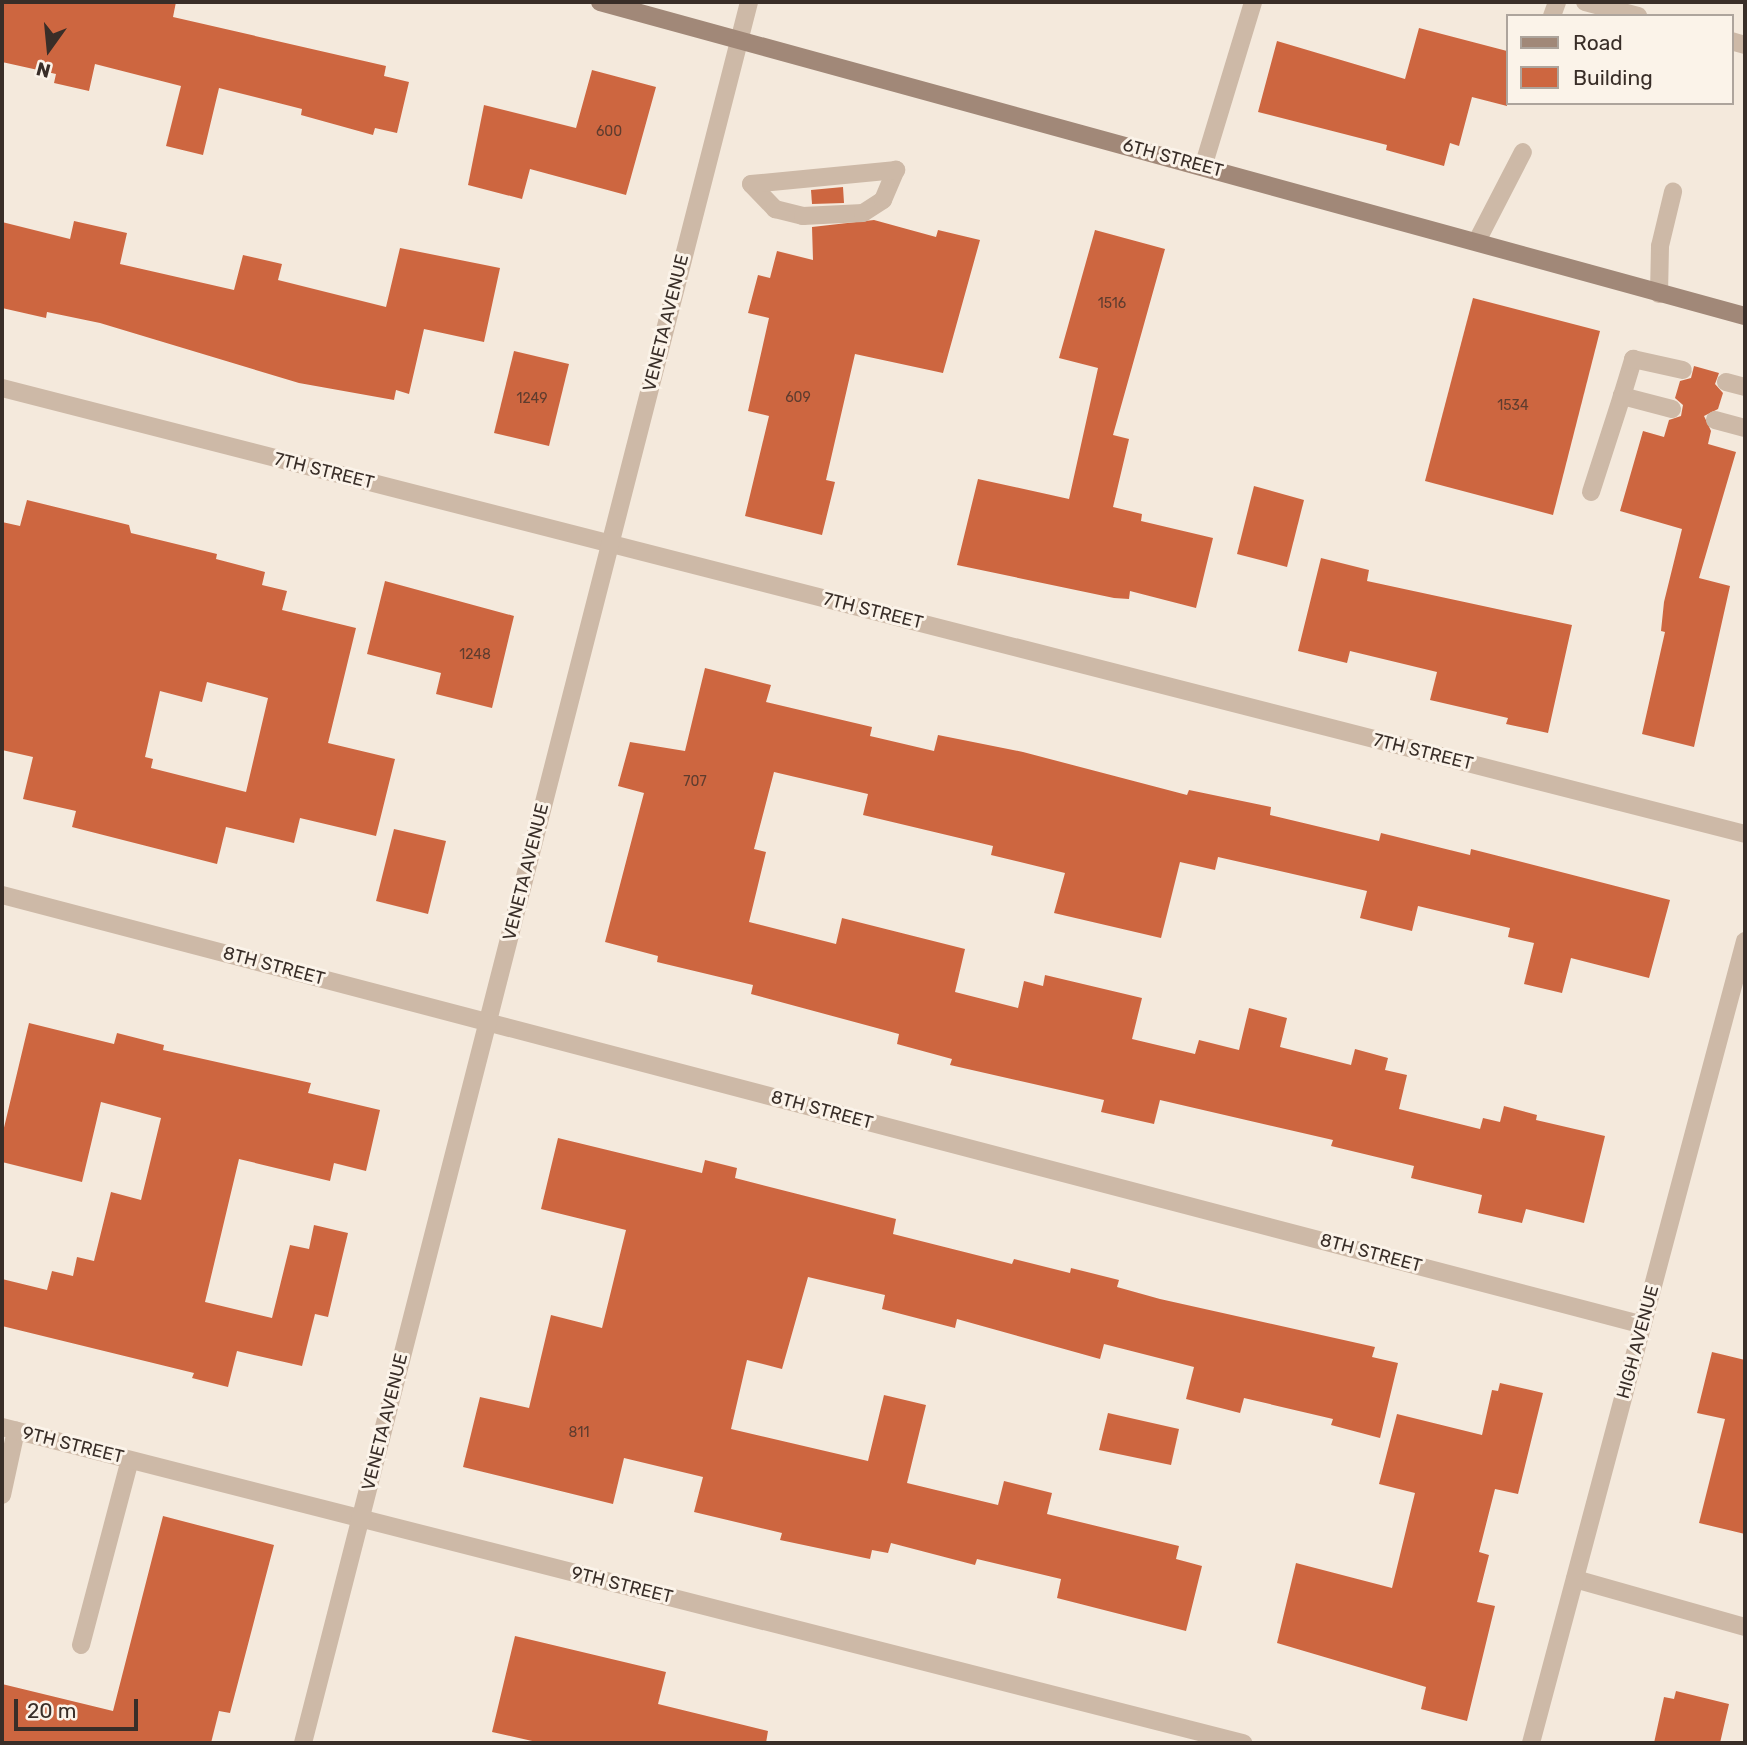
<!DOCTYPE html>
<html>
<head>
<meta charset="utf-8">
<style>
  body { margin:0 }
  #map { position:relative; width:1747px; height:1745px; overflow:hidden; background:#f4e9dc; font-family:Rubik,sans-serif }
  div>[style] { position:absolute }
  .building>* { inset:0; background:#cd6640 }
  .service>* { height:18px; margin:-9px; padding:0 9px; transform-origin:9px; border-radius:9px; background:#cdb9a7 }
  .minor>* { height:18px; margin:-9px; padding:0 9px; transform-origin:9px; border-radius:9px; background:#cdb9a7 }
  .secondary>* { height:18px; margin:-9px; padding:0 9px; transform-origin:9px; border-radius:9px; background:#a18878 }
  span { translate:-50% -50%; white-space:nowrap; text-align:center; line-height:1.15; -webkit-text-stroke:6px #fbf3e9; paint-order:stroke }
  .number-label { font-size:14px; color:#5e3c2e }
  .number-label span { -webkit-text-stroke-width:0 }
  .street-label { font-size:18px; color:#392e28 }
  .frame { position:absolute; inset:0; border:4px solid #392e28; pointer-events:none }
  .legend { position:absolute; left:1506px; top:14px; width:228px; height:91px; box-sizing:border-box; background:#fbf3e9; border:2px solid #ada49c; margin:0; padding:9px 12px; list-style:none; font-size:21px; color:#392e28 }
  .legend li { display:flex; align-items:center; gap:14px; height:35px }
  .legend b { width:35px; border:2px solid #ada49c }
  .north { position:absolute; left:14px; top:14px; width:70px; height:70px; -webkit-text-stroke:5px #fbf3e9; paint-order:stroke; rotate:195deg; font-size:19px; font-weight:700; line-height:28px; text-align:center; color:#392e28 }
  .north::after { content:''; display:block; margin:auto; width:24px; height:32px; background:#392e28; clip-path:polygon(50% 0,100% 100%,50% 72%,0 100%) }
  .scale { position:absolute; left:14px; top:1699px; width:124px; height:32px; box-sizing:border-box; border:4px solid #392e28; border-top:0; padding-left:9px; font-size:21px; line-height:24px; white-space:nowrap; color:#392e28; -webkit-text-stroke:5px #fbf3e9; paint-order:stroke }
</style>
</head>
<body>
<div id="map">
  <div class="building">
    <i style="clip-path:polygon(2px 2px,176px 2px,173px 17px,386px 66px,384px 76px,409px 82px,397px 133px,375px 128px,373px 135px,301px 115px,302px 109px,219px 88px,203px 155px,166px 146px,181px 86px,95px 64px,89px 91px,54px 83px,56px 74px,2px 62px)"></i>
    <i style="clip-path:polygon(1419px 28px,1507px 51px,1507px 106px,1472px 97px,1459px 146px,1450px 143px,1444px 166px,1386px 150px,1387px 145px,1258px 112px,1277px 41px,1405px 79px)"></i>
    <i style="clip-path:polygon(592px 70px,656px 87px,626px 195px,530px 169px,522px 199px,468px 185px,484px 105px,576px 128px)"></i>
    <i style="clip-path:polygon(843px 187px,844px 203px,812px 204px,811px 190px)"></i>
    <i style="clip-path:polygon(874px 220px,936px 237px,938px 230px,980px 240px,943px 373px,855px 354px,826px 480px,835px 482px,822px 535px,745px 516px,769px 416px,748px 411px,769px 318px,748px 313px,758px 275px,770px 278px,777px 251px,813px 260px,812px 227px)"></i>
    <i style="clip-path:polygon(74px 221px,127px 233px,120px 264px,234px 290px,243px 255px,282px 264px,278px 280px,386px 307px,400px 248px,500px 268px,484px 342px,424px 329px,409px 394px,396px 390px,394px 400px,299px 383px,100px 323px,47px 312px,46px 318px,2px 308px,2px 222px,70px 239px)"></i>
    <i style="clip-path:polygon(1095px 230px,1165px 249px,1113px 435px,1129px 439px,1113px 507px,1142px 514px,1141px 521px,1213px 538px,1196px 608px,1130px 591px,1129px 599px,1114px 598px,957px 565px,978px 479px,1069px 499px,1098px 368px,1059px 358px)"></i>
    <i style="clip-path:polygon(1473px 298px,1600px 331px,1553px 515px,1425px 481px)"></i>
    <i style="clip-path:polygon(514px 351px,569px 364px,549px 446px,494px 433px)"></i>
    <i style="clip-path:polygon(1694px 366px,1719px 373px,1715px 384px,1723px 393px,1718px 409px,1704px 416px,1711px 431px,1708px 444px,1736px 452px,1699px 578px,1730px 586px,1694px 747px,1642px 734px,1665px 632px,1661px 631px,1664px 602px,1682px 529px,1620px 511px,1643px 431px,1664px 437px,1669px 420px,1681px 416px,1683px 405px,1675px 398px,1680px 381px,1691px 378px)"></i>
    <i style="clip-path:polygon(1254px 486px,1304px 500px,1287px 567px,1237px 554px)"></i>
    <i style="clip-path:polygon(evenodd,27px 500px,129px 525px,131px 533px,217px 554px,216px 559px,265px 572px,262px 585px,287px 591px,282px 610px,356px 628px,328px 743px,395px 759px,376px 836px,300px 818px,294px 843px,226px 827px,217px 864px,72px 827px,76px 811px,23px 799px,33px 757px,2px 750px,2px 522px,20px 526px,27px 500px,207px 682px,268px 698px,246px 792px,151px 768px,153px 759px,145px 757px,160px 691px,202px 702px,207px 682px)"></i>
    <i style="clip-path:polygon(1321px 558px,1369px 570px,1367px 581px,1572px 625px,1548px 733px,1506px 724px,1508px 718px,1430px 700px,1437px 672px,1350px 651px,1347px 663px,1298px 651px)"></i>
    <i style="clip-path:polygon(385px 581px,514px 616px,492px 708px,436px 694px,441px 673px,367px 654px)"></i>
    <i style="clip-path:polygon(705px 668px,771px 685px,766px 702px,872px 727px,870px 736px,934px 751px,938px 735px,1023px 752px,1187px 795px,1189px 790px,1271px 807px,1270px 815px,1379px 841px,1381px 833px,1470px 855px,1471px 849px,1670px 900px,1649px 978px,1571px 958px,1562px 993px,1524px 984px,1534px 943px,1508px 937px,1510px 928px,1418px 906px,1412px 931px,1360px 918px,1367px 891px,1218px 857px,1215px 870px,1180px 862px,1161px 938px,1054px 913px,1065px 873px,991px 855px,993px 846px,863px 815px,868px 794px,774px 772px,754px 849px,766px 852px,749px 922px,836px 944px,842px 918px,965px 949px,955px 992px,1018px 1008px,1024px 981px,1043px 986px,1045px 975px,1142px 998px,1132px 1039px,1195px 1054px,1199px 1040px,1239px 1050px,1249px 1008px,1287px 1018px,1280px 1047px,1351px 1065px,1355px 1049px,1388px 1058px,1385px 1070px,1407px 1075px,1399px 1109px,1480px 1129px,1483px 1118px,1500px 1122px,1504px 1106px,1537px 1115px,1536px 1120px,1605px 1136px,1584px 1223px,1526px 1209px,1522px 1223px,1478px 1213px,1482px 1195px,1411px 1178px,1414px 1166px,1331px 1146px,1333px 1140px,1160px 1100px,1154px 1124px,1101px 1112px,1104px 1100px,950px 1065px,952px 1059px,897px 1044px,899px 1034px,751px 994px,753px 985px,657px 962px,658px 956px,605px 942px,644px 793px,618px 786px,630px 742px,685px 751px)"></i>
    <i style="clip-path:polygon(394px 829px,446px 841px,428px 914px,376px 901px)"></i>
    <i style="clip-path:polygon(29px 1023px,114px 1044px,117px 1033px,164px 1045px,163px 1050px,311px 1083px,308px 1093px,380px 1110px,366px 1171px,334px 1163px,330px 1181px,239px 1159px,205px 1302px,272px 1318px,290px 1245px,309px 1249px,314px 1225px,348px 1233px,328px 1317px,315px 1314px,302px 1366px,237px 1351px,228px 1387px,192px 1378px,194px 1373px,2px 1326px,2px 1279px,47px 1290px,52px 1271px,73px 1276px,77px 1257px,94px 1261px,111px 1192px,141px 1200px,161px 1118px,101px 1102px,82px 1182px,2px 1162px,2px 1136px)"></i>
    <i style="clip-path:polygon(558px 1138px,702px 1173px,705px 1160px,737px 1168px,735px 1178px,896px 1219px,893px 1234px,1012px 1264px,1014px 1259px,1070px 1273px,1071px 1268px,1119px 1280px,1117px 1287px,1160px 1299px,1375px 1347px,1372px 1357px,1398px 1363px,1380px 1438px,1331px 1425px,1333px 1419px,1244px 1398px,1240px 1413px,1186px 1399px,1194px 1367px,1104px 1344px,1100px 1359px,957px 1319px,955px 1328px,882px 1309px,885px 1295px,808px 1277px,782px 1369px,747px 1360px,731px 1429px,868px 1461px,884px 1395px,926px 1405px,907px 1483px,998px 1505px,1004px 1481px,1052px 1493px,1047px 1514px,1179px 1546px,1176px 1559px,1202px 1566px,1186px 1631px,1057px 1598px,1061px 1579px,977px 1559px,975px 1565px,891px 1543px,888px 1553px,872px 1550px,870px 1559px,780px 1540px,782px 1533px,694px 1512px,703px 1477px,624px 1458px,613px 1504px,463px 1467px,480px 1397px,529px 1408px,551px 1315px,602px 1328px,626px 1230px,541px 1209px)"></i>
    <i style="clip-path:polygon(1712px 1352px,1745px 1360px,1745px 1534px,1699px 1523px,1725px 1419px,1697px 1413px)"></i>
    <i style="clip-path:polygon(1500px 1383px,1543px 1393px,1518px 1494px,1495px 1489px,1479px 1552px,1489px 1555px,1477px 1602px,1495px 1606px,1467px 1721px,1421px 1709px,1426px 1687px,1277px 1643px,1296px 1563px,1392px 1588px,1415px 1493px,1379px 1484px,1397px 1414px,1482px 1435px,1492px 1390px,1498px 1391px)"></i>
    <i style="clip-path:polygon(1108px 1413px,1179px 1429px,1171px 1465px,1099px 1450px)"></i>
    <i style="clip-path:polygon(163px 1516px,274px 1545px,230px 1713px,219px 1711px,211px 1743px,2px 1743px,2px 1684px,113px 1711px)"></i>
    <i style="clip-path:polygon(515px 1636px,666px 1672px,658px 1704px,768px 1731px,766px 1743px,541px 1743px,492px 1732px)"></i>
    <i style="clip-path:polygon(1676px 1691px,1729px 1704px,1720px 1743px,1654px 1743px,1664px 1697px,1674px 1699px)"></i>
  </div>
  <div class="service">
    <i style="left:1585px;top:2px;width:55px;rotate:14.8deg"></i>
    <i style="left:1552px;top:16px;width:15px;rotate:-70deg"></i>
    <i style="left:1731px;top:41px;width:15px;rotate:16deg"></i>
    <i style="left:1203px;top:167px;width:172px;rotate:-73.1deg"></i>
    <i style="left:751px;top:184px;width:35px;rotate:46deg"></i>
    <i style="left:775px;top:209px;width:29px;rotate:14deg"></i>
    <i style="left:803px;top:216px;width:60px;rotate:-2.9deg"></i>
    <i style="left:863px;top:213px;width:24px;rotate:-33deg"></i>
    <i style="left:883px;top:200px;width:33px;rotate:-67deg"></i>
    <i style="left:751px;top:184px;width:146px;rotate:-5.5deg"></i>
    <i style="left:1477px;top:241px;width:100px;rotate:-62.7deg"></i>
    <i style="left:1659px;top:294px;width:48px;rotate:-88.8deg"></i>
    <i style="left:1660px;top:246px;width:56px;rotate:-76.5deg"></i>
    <i style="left:1726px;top:382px;width:20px;rotate:15deg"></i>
    <i style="left:1672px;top:409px;width:52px;rotate:-165.4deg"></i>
    <i style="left:1622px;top:396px;width:39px;rotate:-73deg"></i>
    <i style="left:1633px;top:359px;width:51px;rotate:12.4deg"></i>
    <i style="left:1715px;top:420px;width:31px;rotate:15deg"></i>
    <i style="left:1591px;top:492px;width:101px;rotate:-72.1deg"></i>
    <i style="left:2px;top:1495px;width:66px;rotate:-77.7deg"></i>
    <i style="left:81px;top:1645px;width:191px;rotate:-75.2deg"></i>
  </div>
  <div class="minor">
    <i style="left:2px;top:388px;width:1799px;rotate:14.35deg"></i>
    <i style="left:2px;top:895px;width:1696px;rotate:14.68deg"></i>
    <i style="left:2px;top:1427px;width:1281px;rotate:14.29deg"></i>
    <i style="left:1575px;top:1579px;width:177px;rotate:15.8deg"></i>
    <i style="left:303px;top:1743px;width:1797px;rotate:-75.63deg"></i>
    <i style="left:1531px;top:1743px;width:830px;rotate:-75.06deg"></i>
  </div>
  <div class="secondary">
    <i style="left:600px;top:2px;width:1187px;rotate:15.34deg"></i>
  </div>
  <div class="number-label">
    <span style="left:609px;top:132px">600</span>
    <span style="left:1112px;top:304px">1516</span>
    <span style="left:798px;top:398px">609</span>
    <span style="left:532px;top:399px">1249</span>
    <span style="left:1513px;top:406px">1534</span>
    <span style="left:475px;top:655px">1248</span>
    <span style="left:695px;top:782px">707</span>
    <span style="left:579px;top:1433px">811</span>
  </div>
  <div class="street-label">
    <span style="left:1173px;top:158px;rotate:15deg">6TH STREET</span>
    <span style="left:666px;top:323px;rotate:-76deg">VENETA AVENUE</span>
    <span style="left:324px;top:471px;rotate:14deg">7TH STREET</span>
    <span style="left:873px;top:611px;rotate:14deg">7TH STREET</span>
    <span style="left:1423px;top:752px;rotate:14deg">7TH STREET</span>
    <span style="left:526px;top:872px;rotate:-76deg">VENETA AVENUE</span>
    <span style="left:274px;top:966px;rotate:15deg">8TH STREET</span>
    <span style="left:822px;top:1110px;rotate:15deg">8TH STREET</span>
    <span style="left:1371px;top:1253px;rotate:15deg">8TH STREET</span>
    <span style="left:1638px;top:1342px;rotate:-75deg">HIGH AVENUE</span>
    <span style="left:385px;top:1422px;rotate:-76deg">VENETA AVENUE</span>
    <span style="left:73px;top:1445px;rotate:14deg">9TH STREET</span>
    <span style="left:622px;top:1585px;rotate:14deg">9TH STREET</span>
  </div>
  <div class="frame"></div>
  <ul class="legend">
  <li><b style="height:9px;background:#a18878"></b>Road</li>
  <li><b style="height:19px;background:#cd6640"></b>Building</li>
  </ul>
  <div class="north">N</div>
  <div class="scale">20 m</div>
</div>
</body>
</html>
